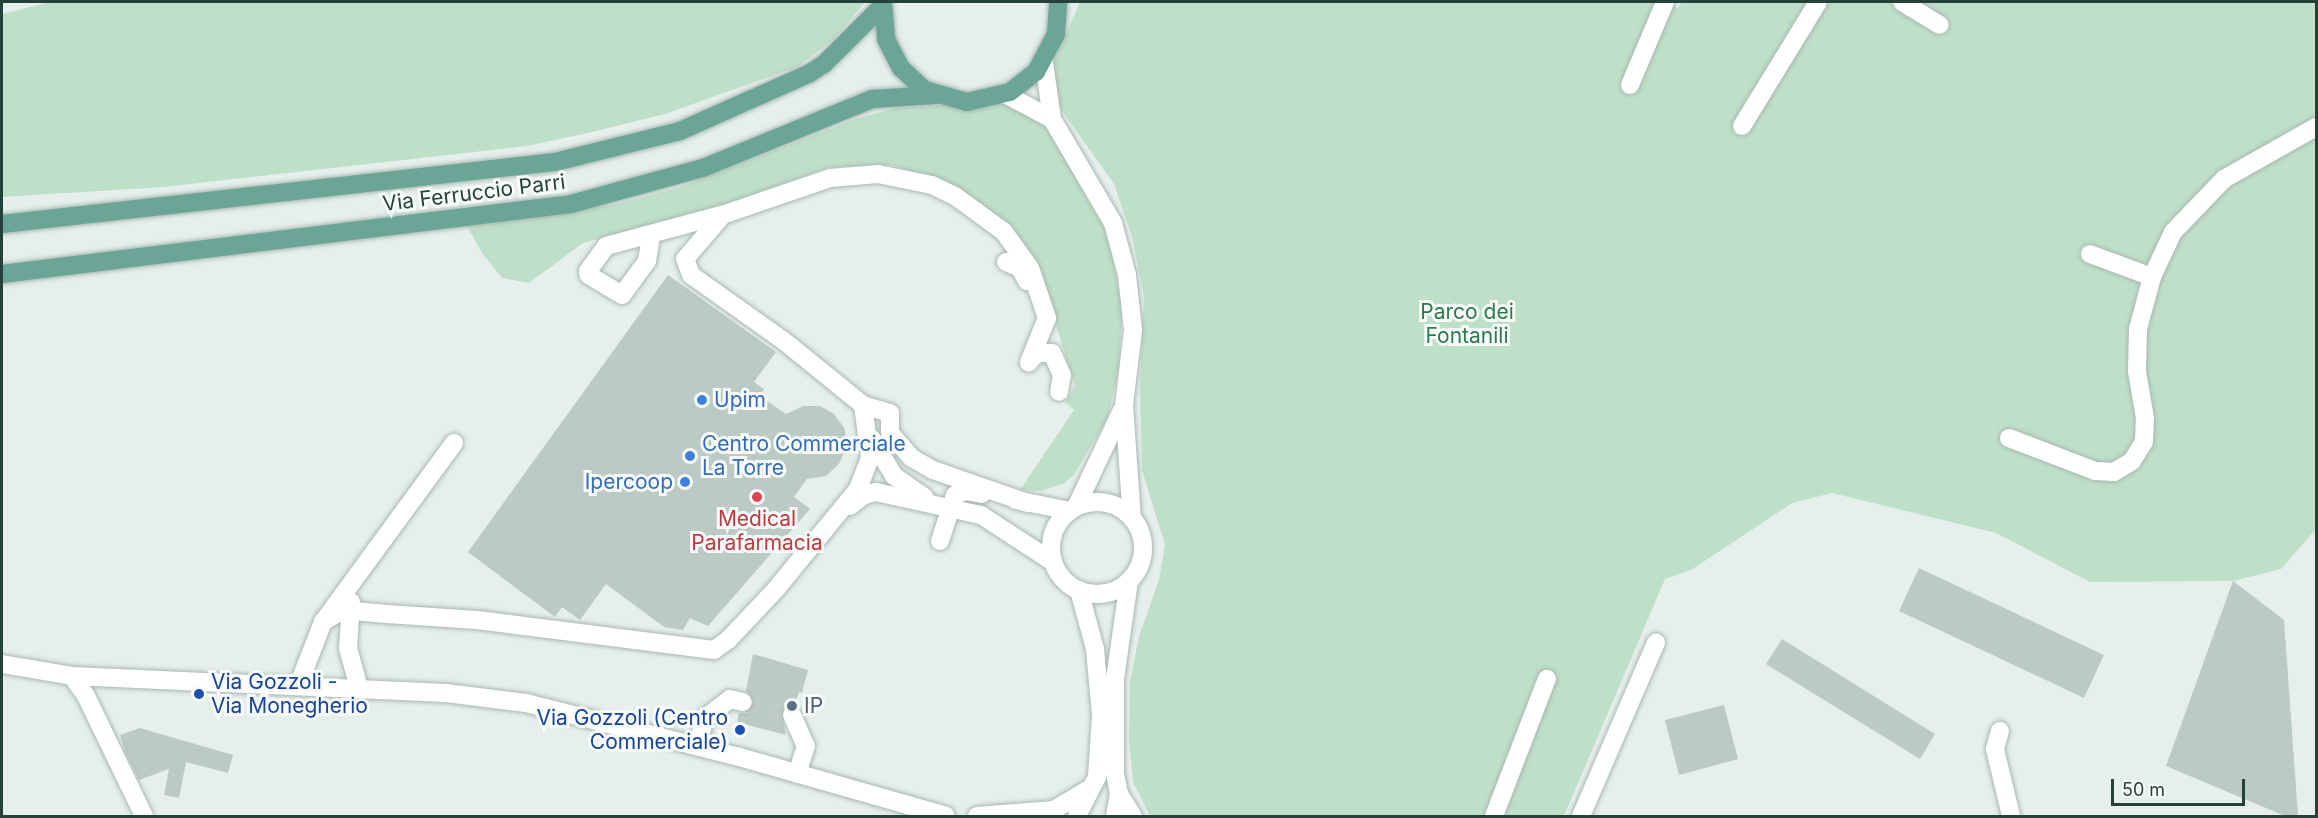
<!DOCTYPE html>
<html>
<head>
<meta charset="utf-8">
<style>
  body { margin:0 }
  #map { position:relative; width:2318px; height:818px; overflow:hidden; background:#e6efeb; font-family:Inter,sans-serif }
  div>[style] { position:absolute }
  .green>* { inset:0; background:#bfe0c8 }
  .building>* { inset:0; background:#bbcac4 }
  .minor-tunnel>* { height:18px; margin-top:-9px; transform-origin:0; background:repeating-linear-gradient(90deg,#bfccc8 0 18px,transparent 0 27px) }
  .roads { filter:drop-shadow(0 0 2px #a8b8b2) drop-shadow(0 0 2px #a8b8b2) }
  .minor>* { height:18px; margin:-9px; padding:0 9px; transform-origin:9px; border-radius:9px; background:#fff }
  .minor>.ring { margin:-9px; padding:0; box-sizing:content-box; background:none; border:18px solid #fff; border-radius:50% }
  .major>* { height:18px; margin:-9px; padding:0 9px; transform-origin:9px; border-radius:9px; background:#6aa596 }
  .dots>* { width:16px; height:16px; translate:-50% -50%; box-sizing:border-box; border:3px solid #f7fbf9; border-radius:50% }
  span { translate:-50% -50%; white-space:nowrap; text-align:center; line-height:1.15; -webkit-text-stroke:6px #f7fbf9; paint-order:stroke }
  .street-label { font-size:21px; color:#24423a }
  .park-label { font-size:21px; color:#2d7a4b }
  .shop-label { font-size:21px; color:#366cbe }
  .left { translate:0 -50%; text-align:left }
  .right { translate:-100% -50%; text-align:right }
  .health-label { font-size:21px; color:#be3a42 }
  .transit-label { font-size:21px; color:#164399 }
  .service-label { font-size:21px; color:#4e5e75 }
  .frame { position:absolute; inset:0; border:3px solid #24423a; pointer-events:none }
  .scale { position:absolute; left:2111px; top:779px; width:134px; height:27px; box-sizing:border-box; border:3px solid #24423a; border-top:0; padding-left:8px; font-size:18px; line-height:21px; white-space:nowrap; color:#24423a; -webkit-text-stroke:4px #f7fbf9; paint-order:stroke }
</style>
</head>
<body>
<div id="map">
  <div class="green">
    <i style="clip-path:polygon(51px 2px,865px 2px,834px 39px,797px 67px,665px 114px,592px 132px,527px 146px,163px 187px,2px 197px,2px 14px)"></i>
    <i style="clip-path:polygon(1080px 2px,1661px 2px,1678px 8px,1681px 2px,2316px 2px,2316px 529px,2281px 569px,2233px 581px,2090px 582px,1996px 533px,1832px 493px,1792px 503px,1691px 570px,1665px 579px,1564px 816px,1150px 816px,1133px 782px,1129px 740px,1130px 682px,1139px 636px,1159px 580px,1165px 545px,1142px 470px,1140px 385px,1144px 296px,1132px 237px,1114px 184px,1060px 108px,1050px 83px,1054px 61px)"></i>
    <i style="clip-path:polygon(1002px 101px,1041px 119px,1092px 195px,1111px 247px,1122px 310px,1119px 367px,1108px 417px,1074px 475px,1063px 484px,1040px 491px,1020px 490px,1074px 410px,1065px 402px,1075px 386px,1041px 277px,1025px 248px,1002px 219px,950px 183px,892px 165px,829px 167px,723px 205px,583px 243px,529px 283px,502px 278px,482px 253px,467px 226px,617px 204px,678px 188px,856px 119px,895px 108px)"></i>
  </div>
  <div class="building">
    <i style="clip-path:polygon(668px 275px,776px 352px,754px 382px,764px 389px,760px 396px,786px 414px,803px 406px,820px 406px,834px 414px,845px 429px,846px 448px,839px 464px,826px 476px,807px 479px,794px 497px,810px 509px,708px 626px,690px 618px,683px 630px,664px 627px,606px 584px,580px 620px,562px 607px,555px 617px,468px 552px)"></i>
    <i style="clip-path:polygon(1919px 568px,2104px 655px,2084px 698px,1899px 611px)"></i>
    <i style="clip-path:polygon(2233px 581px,2284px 620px,2298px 816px,2285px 816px,2166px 766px)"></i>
    <i style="clip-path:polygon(1782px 639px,1935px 734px,1920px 759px,1766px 664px)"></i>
    <i style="clip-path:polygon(753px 654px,808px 670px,802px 693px,799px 692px,795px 704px,787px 705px,781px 713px,786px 735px,737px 722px,739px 713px,747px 713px,754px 705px,754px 698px,746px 691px)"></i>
    <i style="clip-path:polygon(1724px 705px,1738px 759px,1679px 775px,1665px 720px)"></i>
    <i style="clip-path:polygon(140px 728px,233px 755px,228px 773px,186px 762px,179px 798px,164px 795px,169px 769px,139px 780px,125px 751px,120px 735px)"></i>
  </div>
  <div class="minor-tunnel">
    <i style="left:743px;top:702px;width:51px;rotate:14.9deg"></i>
  </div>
  <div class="roads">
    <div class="minor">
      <i style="left:1902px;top:2px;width:44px;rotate:31.2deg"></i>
      <i style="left:1044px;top:62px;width:58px;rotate:82deg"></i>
      <i style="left:1052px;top:119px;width:121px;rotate:59.6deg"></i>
      <i style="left:1113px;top:223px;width:54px;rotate:74.9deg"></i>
      <i style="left:1127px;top:275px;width:55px;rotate:83.8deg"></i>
      <i style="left:1133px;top:330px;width:76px;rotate:96.8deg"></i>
      <i style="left:1124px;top:405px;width:113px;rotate:86deg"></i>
      <i style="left:1630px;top:85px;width:90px;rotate:-67.1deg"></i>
      <i style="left:1005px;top:94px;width:53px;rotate:28deg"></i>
      <i style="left:1742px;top:126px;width:145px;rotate:-58.5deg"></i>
      <i style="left:721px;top:217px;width:55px;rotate:130.6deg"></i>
      <i style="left:685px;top:259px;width:17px;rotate:69deg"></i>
      <i style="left:691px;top:275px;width:114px;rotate:35.4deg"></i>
      <i style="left:784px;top:341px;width:102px;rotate:39deg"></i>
      <i style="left:863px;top:405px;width:28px;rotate:17deg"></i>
      <i style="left:890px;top:413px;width:20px;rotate:90deg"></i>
      <i style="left:890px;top:433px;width:33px;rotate:49deg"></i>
      <i style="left:912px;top:458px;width:24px;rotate:30deg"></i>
      <i style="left:933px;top:470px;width:101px;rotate:19.2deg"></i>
      <i style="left:651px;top:236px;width:25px;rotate:99deg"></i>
      <i style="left:647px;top:261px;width:42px;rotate:126.3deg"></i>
      <i style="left:622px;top:295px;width:39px;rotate:-149deg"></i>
      <i style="left:589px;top:275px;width:4px;rotate:-104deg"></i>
      <i style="left:588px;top:271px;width:31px;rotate:-54deg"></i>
      <i style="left:606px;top:246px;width:126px;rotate:-15.1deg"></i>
      <i style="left:728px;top:213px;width:108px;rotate:-18.9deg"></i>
      <i style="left:830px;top:178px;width:48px;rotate:-4.8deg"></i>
      <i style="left:878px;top:174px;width:55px;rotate:11.5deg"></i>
      <i style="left:932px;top:185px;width:25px;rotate:26deg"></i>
      <i style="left:955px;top:196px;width:61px;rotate:36.3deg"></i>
      <i style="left:1004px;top:232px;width:44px;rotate:54.2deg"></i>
      <i style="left:1030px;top:268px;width:53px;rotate:71.2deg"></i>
      <i style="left:1047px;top:318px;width:48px;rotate:112.2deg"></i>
      <i style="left:2090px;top:254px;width:66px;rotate:20.4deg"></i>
      <i style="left:1006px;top:262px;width:15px;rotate:23deg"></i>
      <i style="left:1020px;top:268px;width:15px;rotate:62deg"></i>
      <i style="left:1030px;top:360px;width:11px;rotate:-41deg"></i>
      <i style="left:1038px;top:353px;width:14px"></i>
      <i style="left:1052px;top:353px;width:24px;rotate:66deg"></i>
      <i style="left:1062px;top:375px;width:17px;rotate:100deg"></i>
      <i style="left:2009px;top:438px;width:92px;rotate:21deg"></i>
      <i style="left:2095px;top:471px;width:19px;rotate:3deg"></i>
      <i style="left:2114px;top:472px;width:21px;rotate:-31deg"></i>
      <i style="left:2132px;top:461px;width:22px;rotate:-58deg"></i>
      <i style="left:2144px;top:442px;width:24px;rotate:-88deg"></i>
      <i style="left:2145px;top:418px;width:48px;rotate:-99.7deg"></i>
      <i style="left:2137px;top:371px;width:42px;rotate:-88.6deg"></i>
      <i style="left:2138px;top:329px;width:54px;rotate:-74.9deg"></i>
      <i style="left:2152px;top:277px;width:50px;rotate:-65deg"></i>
      <i style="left:2173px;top:232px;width:74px;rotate:-46.1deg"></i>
      <i style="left:2224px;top:179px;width:106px;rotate:-29.5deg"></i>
      <i style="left:872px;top:439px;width:43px;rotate:59.3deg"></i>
      <i style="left:894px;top:476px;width:37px;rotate:35deg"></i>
      <i style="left:1016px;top:500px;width:55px;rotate:11.5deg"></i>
      <i class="ring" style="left:1051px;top:502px;width:74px;height:74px"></i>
      <i style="left:850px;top:506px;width:18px;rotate:-38deg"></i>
      <i style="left:864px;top:495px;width:12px;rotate:-14deg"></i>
      <i style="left:876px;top:492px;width:107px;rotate:12.4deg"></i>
      <i style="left:981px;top:515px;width:86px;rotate:33.1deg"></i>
      <i style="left:1076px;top:507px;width:107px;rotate:-64.6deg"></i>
      <i style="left:940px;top:541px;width:48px;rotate:-71.9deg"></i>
      <i style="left:955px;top:495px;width:11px;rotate:-22deg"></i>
      <i style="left:965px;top:491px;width:17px;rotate:10deg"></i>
      <i style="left:351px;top:602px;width:46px;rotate:93.7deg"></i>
      <i style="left:348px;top:648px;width:41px;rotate:74.6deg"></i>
      <i style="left:323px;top:622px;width:22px;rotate:-32deg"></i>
      <i style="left:342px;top:610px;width:45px;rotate:5.1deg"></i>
      <i style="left:387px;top:614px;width:90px;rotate:3.8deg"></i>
      <i style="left:477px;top:620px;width:239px;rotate:7.2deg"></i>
      <i style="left:714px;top:650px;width:17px;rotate:-36deg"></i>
      <i style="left:728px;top:640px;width:70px;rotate:-46.7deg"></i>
      <i style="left:776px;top:589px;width:129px;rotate:-50.6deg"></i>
      <i style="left:858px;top:489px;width:33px;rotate:-69deg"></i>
      <i style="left:870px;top:458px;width:53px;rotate:-97.5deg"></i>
      <i style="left:2px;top:664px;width:71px;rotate:9.7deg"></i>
      <i style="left:72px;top:676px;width:374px;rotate:2.6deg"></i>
      <i style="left:446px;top:693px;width:81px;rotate:7.1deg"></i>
      <i style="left:526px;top:703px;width:217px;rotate:14.2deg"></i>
      <i style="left:736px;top:756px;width:218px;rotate:15.9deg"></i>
      <i style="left:72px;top:676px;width:24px;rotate:55deg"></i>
      <i style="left:86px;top:696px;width:133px;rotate:64.2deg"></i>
      <i style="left:298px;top:686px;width:69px;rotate:-68.7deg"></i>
      <i style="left:323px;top:622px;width:222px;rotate:-53.8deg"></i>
      <i style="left:792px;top:715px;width:34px;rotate:66deg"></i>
      <i style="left:806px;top:746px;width:29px;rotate:108deg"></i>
      <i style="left:2000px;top:731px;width:19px;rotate:106deg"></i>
      <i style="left:1995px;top:749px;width:69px;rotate:76.6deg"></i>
      <i style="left:697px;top:746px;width:29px;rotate:-74deg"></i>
      <i style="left:705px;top:718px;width:31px;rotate:-37deg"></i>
      <i style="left:730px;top:699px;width:13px;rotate:13deg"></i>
      <i style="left:1119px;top:794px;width:26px;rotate:58deg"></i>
      <i style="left:977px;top:816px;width:77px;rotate:-4.5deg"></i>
      <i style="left:1054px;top:810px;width:39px;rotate:-31deg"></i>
      <i style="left:1077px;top:816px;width:44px;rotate:-62.9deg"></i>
      <i style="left:1097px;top:777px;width:62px;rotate:-86.3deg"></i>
      <i style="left:1101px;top:715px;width:66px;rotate:-95.2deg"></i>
      <i style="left:1095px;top:649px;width:61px;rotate:-105.2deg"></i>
      <i style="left:1115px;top:816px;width:22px;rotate:-80deg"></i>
      <i style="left:1119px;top:794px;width:21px;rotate:-101deg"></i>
      <i style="left:1115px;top:773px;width:94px;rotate:-90deg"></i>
      <i style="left:1115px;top:679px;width:99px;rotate:-81.9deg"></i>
      <i style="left:1494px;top:816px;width:147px;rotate:-68.9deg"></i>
      <i style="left:1581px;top:816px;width:189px;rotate:-66.6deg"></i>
    </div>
    <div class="major">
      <i style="left:883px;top:2px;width:37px;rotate:85deg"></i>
      <i style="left:886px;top:39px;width:33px;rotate:63deg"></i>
      <i style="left:901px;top:68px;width:33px;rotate:43deg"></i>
      <i style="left:925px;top:90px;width:44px;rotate:15.9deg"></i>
      <i style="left:967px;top:102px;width:44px;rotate:-13.1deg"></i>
      <i style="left:1010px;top:92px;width:33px;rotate:-38deg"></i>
      <i style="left:1036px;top:72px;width:43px;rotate:-62.2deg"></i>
      <i style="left:1056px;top:34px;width:32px;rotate:-86deg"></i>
      <i style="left:2px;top:224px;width:556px;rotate:-6.4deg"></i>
      <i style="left:555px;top:162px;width:129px;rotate:-13.9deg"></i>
      <i style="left:680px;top:131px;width:142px;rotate:-24deg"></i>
      <i style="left:810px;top:73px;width:17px;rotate:-33deg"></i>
      <i style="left:824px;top:64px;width:82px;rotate:-45deg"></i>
      <i style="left:2px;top:274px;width:573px;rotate:-7.01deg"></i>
      <i style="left:571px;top:204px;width:137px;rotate:-15.3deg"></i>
      <i style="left:703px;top:168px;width:183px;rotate:-22.2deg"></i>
      <i style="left:872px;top:99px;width:64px;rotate:-3.6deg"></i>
    </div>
  </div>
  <div class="dots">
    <i style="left:702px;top:400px;background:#3f7fe0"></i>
    <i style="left:690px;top:456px;background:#3f7fe0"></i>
    <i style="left:685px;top:482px;background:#3f7fe0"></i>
    <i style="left:757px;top:497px;background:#e0444e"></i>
    <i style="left:199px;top:694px;background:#1a4fb4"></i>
    <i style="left:792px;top:706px;background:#5c6f8a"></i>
    <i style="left:740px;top:730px;background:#1a4fb4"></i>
  </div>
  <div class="street-label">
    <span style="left:474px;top:193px;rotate:-7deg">Via Ferruccio Parri</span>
  </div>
  <div class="park-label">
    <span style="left:1467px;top:324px">Parco dei<br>Fontanili</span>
  </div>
  <div class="shop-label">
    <span class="left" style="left:714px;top:400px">Upim</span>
    <span class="left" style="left:702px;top:456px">Centro Commerciale<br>La Torre</span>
    <span class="right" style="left:673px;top:482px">Ipercoop</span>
  </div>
  <div class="health-label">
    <span style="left:757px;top:531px">Medical<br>Parafarmacia</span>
  </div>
  <div class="transit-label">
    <span class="left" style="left:211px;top:694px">Via Gozzoli -<br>Via Monegherio</span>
    <span class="right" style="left:728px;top:730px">Via Gozzoli (Centro<br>Commerciale)</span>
  </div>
  <div class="service-label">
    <span class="left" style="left:804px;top:706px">IP</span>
  </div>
  <div class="frame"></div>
  <div class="scale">50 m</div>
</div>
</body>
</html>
